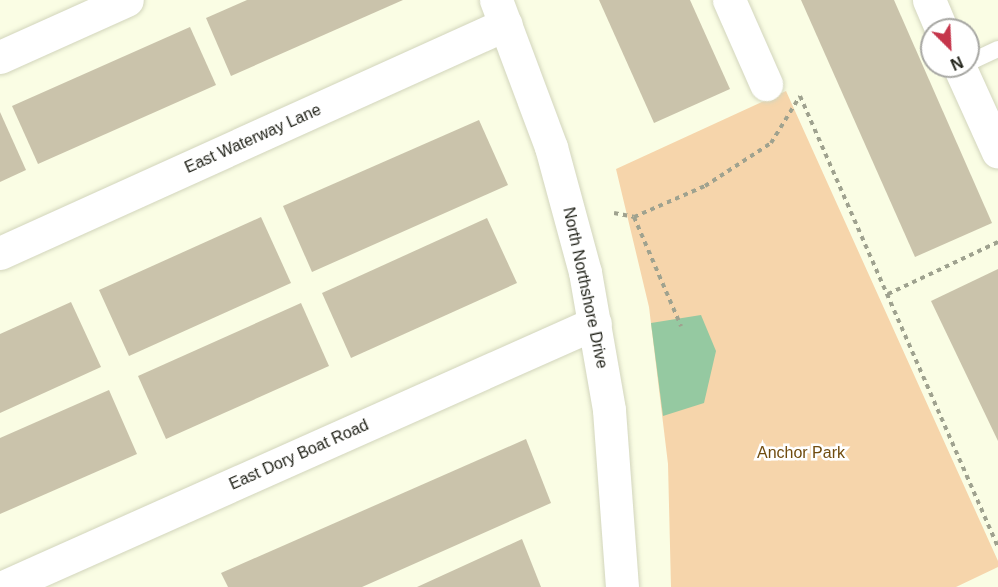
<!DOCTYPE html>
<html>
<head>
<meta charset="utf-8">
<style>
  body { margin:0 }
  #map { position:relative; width:998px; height:587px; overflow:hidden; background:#fafde4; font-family:Helvetica,sans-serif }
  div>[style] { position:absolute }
  .green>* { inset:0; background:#f6d5ab }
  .water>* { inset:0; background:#95c9a1 }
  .building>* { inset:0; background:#cac3ab }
  .path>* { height:4px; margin-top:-2px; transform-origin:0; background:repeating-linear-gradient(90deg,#9fa28f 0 4.5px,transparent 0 9px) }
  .roads { filter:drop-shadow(0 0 2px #d2d5bc) drop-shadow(0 0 2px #d2d5bc) }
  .lane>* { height:16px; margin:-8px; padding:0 8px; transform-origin:8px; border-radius:8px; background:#fff }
  .street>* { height:33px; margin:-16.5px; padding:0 16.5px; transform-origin:16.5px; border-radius:16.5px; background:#fff }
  span { translate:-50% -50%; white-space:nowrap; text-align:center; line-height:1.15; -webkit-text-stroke:5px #fff; paint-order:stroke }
  .street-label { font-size:16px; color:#22231a }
  .park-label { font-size:16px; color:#704c0f }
  .north { position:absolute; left:920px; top:18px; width:60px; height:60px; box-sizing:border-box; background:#fff; border:2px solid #a7a7a3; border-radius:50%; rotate:156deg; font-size:16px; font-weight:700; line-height:24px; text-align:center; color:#22231a }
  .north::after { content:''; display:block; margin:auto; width:21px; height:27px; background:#c5354b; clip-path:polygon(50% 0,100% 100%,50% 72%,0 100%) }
</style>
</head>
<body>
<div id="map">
  <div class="green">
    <i style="clip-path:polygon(786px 91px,998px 561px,998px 567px,956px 587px,671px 587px,668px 464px,649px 307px,616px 169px)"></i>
  </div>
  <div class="water">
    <i style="clip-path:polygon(701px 315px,716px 351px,704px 403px,663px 416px,651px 323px)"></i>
  </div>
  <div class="building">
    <i style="clip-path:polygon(247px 0,403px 0,231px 76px,206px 18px)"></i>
    <i style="clip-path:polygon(599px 0,690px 0,730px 89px,654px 123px)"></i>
    <i style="clip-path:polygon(801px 0,894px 0,992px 223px,915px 257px)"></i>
    <i style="clip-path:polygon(190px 27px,216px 85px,38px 164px,12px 106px)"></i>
    <i style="clip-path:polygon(0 112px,26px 170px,0 182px)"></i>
    <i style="clip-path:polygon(479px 120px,508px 185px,312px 272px,283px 206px)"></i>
    <i style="clip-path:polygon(261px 217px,291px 283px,129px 356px,99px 290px)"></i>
    <i style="clip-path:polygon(487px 218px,517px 283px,351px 358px,322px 293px)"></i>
    <i style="clip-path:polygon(998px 269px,998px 441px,931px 301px)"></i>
    <i style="clip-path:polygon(71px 302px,101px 367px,0 413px,0 334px)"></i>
    <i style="clip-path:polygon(301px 303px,329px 366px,166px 439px,138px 376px)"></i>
    <i style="clip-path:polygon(109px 390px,137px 454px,0 514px,0 438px)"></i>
    <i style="clip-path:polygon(526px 439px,551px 503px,362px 587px,228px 587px,221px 573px)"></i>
    <i style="clip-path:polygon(522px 539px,541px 587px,417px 587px)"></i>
  </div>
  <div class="path">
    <i style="left:614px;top:213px;width:20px;rotate:11deg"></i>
    <i style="left:634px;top:217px;width:77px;rotate:-23.6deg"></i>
    <i style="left:705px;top:186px;width:79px;rotate:-33.1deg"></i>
    <i style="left:771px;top:143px;width:55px;rotate:-58.3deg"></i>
    <i style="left:800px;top:96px;width:493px;rotate:66.3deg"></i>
    <i style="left:634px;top:217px;width:119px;rotate:66.7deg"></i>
    <i style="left:888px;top:294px;width:122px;rotate:-25.3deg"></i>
  </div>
  <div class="roads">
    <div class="lane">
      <i style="left:968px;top:63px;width:33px;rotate:-25deg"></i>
    </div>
    <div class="street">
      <i style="left:496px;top:0;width:157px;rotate:69.5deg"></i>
      <i style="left:551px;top:147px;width:130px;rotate:74.8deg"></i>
      <i style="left:585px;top:272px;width:140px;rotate:80.1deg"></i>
      <i style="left:609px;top:410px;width:177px;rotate:85.8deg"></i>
      <i style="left:729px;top:0;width:92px;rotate:66.2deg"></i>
      <i style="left:929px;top:0;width:33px;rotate:67deg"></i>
      <i style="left:0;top:57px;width:139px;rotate:-24.2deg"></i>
      <i style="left:959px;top:66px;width:94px;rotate:65.6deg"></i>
      <i style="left:0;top:253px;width:555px;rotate:-24.35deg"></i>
      <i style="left:3px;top:587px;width:648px;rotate:-24.03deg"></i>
    </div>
  </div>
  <div class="street-label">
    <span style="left:253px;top:139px;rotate:-24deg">East Waterway Lane</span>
    <span style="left:585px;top:288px;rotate:78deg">North Northshore Drive</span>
    <span style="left:299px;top:455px;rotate:-24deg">East Dory Boat Road</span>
  </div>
  <div class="park-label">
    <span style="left:801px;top:453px">Anchor Park</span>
  </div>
  <div class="north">N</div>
</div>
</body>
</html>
